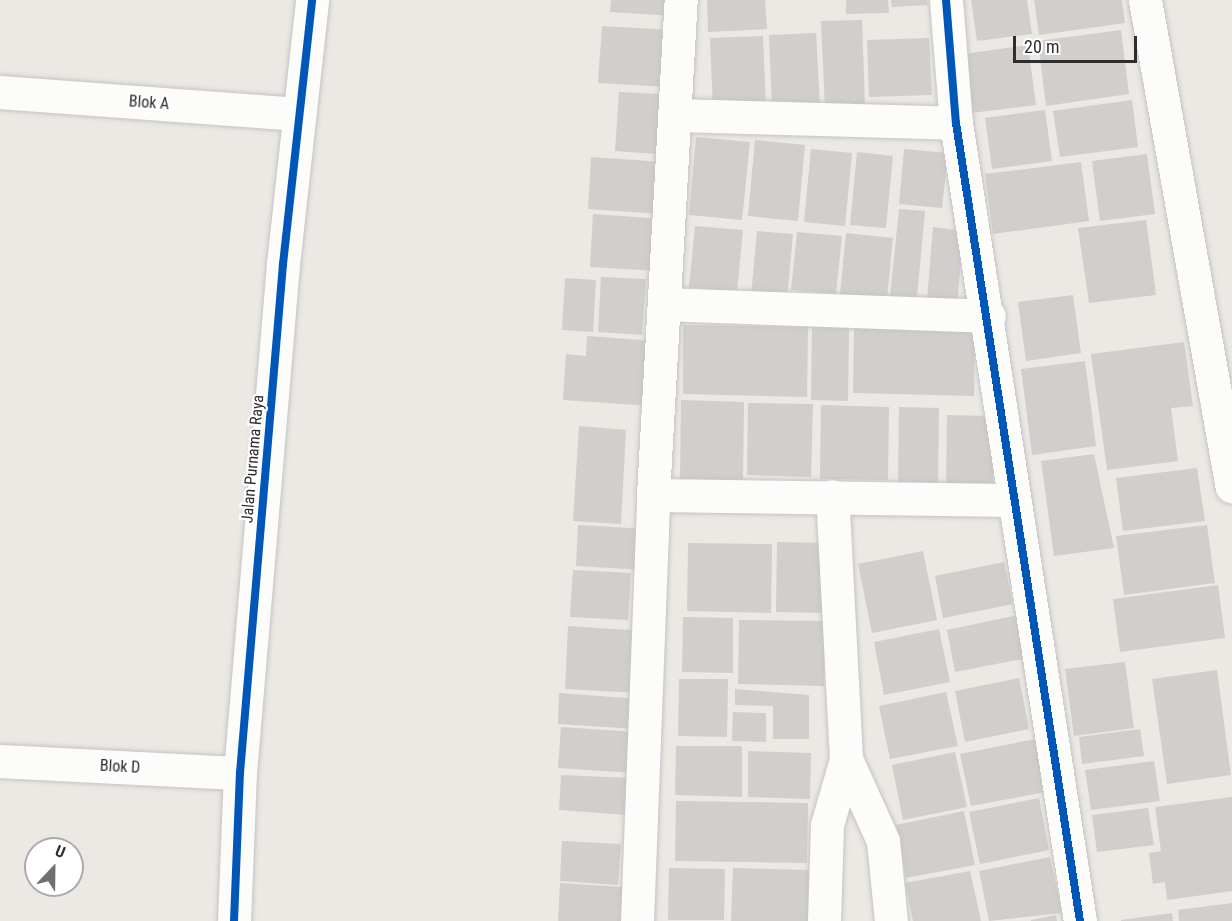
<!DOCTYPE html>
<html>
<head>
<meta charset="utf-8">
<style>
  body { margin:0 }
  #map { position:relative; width:1232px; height:921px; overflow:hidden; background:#ece8e4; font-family:"Roboto Condensed",sans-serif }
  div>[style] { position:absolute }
  .building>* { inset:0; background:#d1cecb }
  .roads { filter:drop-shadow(0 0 2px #c5c4c5) drop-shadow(0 0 2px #c5c4c5) }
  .street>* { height:33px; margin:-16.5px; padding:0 16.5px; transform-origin:16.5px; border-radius:16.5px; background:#fcfcfb }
  .cycleway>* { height:8px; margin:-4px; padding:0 4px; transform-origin:4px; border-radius:4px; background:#0057b8 }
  span { translate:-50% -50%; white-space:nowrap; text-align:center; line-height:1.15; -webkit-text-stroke:4.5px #fff; paint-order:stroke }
  .street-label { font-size:16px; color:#2e2e2e }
  .north { position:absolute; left:24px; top:837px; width:60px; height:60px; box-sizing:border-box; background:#fff; border:2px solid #ababab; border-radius:50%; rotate:22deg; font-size:16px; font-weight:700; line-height:24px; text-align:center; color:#2e2e2e }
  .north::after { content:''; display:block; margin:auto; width:21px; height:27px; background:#706f6e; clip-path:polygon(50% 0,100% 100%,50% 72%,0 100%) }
  .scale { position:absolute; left:1013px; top:36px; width:124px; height:27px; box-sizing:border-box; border:3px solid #2e2e2e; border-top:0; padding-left:8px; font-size:18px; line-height:21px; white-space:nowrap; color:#2e2e2e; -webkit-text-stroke:4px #fff; paint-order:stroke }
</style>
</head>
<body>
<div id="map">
  <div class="building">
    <i style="clip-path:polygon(611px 0,675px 0,674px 16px,610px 12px)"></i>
    <i style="clip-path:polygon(707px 0,765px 0,767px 29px,708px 32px)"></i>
    <i style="clip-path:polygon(846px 0,888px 0,889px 13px,846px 14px)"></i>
    <i style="clip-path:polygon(891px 0,927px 0,928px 5px,892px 7px)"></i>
    <i style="clip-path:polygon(971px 0,1027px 0,1032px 34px,977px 41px)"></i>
    <i style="clip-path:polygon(1034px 0,1122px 0,1125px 23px,1039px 35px)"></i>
    <i style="clip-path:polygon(862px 20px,865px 107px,825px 109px,821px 21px)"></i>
    <i style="clip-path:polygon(602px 26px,673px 30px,669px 87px,598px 83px)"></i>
    <i style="clip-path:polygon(1121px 30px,1129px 94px,1046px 106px,1038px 41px)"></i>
    <i style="clip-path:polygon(816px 33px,820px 106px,772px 107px,769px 35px)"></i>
    <i style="clip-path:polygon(763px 36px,766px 108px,713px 110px,710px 38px)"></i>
    <i style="clip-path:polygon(929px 38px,932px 95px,869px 97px,867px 40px)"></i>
    <i style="clip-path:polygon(1028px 45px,1036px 105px,971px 113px,963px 54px)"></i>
    <i style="clip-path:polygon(619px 92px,660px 94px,657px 154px,615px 151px)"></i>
    <i style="clip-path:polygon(1132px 100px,1138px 147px,1060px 157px,1053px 111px)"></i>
    <i style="clip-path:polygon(1045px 110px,1052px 161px,992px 169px,985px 118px)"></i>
    <i style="clip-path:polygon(696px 137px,750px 142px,742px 220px,689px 215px)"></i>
    <i style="clip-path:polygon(755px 140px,805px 145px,798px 221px,748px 216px)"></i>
    <i style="clip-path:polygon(811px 149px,852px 153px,845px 226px,804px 222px)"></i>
    <i style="clip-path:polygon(904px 149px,948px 153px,942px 208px,899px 204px)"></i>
    <i style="clip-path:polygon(857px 152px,893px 156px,886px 228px,850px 225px)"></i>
    <i style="clip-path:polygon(1147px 154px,1155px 214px,1100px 221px,1092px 161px)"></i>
    <i style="clip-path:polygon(591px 157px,664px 162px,661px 214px,588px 209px)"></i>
    <i style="clip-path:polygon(1081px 162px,1089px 221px,993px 234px,985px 174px)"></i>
    <i style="clip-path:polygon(899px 209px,925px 211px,916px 308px,889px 306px)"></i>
    <i style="clip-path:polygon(593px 214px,662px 219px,659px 271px,590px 267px)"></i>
    <i style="clip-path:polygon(1146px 220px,1156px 295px,1089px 303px,1078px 228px)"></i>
    <i style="clip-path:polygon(695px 226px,743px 230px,737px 292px,689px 287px)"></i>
    <i style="clip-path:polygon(933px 227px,964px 231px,957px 304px,927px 300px)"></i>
    <i style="clip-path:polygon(757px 231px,793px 234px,787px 300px,751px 296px)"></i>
    <i style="clip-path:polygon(797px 232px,842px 236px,836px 294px,791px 290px)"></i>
    <i style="clip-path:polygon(846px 233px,893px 238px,887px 299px,840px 294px)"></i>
    <i style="clip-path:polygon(601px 277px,646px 279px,642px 335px,598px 332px)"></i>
    <i style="clip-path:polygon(565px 278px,596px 280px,593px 332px,562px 330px)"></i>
    <i style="clip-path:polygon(1073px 295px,1081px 353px,1026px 361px,1018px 302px)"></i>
    <i style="clip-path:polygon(683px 325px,808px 327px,807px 397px,683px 394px)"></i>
    <i style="clip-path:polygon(812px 327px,849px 328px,848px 401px,811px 400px)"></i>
    <i style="clip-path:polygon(854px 328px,975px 330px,974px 396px,853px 393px)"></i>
    <i style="clip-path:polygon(587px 336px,655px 341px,651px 406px,563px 400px,566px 354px,586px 356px)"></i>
    <i style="clip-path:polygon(1184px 342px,1193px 406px,1171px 408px,1178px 461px,1107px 470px,1091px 354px)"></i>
    <i style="clip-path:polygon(1085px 361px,1096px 446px,1032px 455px,1021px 369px)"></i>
    <i style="clip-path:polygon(681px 400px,744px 402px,743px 480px,680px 479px)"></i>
    <i style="clip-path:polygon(748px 403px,813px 404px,811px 477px,747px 475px)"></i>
    <i style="clip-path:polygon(821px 405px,889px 407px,888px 480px,820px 479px)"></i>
    <i style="clip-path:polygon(899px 407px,939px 408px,938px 484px,898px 483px)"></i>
    <i style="clip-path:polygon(947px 415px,993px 416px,993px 487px,946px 486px)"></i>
    <i style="clip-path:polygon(579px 426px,626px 430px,621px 524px,573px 521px)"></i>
    <i style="clip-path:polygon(1094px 454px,1114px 548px,1054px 556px,1041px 461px)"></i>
    <i style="clip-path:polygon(1197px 468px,1205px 521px,1123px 531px,1116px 478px)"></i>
    <i style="clip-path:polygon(578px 525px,647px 529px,645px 570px,576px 566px)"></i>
    <i style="clip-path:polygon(1207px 525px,1215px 583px,1124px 595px,1116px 536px)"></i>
    <i style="clip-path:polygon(777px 542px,827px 543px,826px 613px,776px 612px)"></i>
    <i style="clip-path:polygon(688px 543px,772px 544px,771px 613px,687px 611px)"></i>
    <i style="clip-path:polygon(923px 551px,937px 620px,872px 633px,858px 564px)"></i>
    <i style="clip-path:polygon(1004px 562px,1013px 604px,943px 618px,935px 576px)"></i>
    <i style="clip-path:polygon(573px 570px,631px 573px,628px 620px,570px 617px)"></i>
    <i style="clip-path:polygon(1218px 585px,1225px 638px,1120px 652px,1113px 599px)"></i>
    <i style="clip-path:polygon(1018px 615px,1027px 658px,955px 672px,947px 630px)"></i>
    <i style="clip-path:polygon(683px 617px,733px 618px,733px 673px,682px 672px)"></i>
    <i style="clip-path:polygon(739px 620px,825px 621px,824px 686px,738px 684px)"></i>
    <i style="clip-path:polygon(568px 626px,642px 631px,639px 693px,565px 689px)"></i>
    <i style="clip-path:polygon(939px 629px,950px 682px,884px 695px,874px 642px)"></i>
    <i style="clip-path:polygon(1125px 662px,1134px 728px,1074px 736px,1065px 669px)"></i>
    <i style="clip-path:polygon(1217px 670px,1231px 775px,1167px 784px,1152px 679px)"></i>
    <i style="clip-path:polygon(1019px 678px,1029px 729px,965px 742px,955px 691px)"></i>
    <i style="clip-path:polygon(679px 679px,728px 679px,727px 737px,678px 736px)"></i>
    <i style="clip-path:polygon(735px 689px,809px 695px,809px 739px,773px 739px,773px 706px,735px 705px)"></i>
    <i style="clip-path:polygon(946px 692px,958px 746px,890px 759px,879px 706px)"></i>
    <i style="clip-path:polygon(559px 693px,639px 699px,637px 729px,558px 724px)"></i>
    <i style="clip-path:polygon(733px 712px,766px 713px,766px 742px,732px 741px)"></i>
    <i style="clip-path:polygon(561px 727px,636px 732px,634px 773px,558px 768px)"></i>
    <i style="clip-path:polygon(1140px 729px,1144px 756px,1082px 764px,1079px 737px)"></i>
    <i style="clip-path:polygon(1035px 739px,1046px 792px,971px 806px,960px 754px)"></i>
    <i style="clip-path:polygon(676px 746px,742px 746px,742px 797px,675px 795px)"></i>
    <i style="clip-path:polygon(748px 751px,811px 753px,810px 799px,748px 797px)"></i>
    <i style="clip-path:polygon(955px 752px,967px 807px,903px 820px,892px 765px)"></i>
    <i style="clip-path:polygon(1154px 761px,1160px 801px,1091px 810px,1085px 770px)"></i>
    <i style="clip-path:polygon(561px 775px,629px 778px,627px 815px,559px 810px)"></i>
    <i style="clip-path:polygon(1232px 797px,1232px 891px,1167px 900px,1165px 882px,1153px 884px,1149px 853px,1161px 851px,1155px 807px)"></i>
    <i style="clip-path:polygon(1039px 798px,1049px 850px,980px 864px,969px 812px)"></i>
    <i style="clip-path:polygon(676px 801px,808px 803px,807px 863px,675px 861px)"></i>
    <i style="clip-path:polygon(1148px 808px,1154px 845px,1097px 852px,1092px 815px)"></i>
    <i style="clip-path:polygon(964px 811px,975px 865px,906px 878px,896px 825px)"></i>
    <i style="clip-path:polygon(562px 841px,621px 844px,618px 885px,560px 881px)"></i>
    <i style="clip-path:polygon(1050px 857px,1062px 913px,989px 921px,979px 871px)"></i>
    <i style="clip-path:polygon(669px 868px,725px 869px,724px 920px,668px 920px)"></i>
    <i style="clip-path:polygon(733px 868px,809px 870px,808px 921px,731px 921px)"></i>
    <i style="clip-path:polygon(970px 871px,981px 921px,913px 921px,905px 883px)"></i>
    <i style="clip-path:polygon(560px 883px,623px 887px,621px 921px,558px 921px)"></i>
    <i style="clip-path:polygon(1232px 903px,1232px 921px,1179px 921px,1178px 910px)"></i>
    <i style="clip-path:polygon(1172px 913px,1173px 921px,1121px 921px,1121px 920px)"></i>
    <i style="clip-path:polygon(1056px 915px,1057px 921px,1031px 921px,1031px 920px)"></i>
  </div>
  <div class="roads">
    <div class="street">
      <i style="left:946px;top:0;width:123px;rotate:85.4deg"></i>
      <i style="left:956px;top:123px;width:808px;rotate:81.17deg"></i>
      <i style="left:1145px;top:0;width:494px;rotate:79.9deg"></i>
      <i style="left:0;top:92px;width:300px;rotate:4.2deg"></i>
      <i style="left:675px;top:115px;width:281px;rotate:1.6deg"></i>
      <i style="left:665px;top:304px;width:324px;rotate:2.1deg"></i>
      <i style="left:653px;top:495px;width:360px;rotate:0.8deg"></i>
      <i style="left:846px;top:759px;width:90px;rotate:65.7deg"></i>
      <i style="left:883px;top:841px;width:80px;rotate:84.3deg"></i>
      <i style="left:0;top:761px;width:240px;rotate:2.9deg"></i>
      <i style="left:234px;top:921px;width:148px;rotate:-87.7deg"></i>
      <i style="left:240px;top:773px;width:511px;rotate:-85.17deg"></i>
      <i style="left:283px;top:264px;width:266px;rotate:-83.7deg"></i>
      <i style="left:637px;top:921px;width:426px;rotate:-87.8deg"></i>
      <i style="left:653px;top:495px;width:496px;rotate:-86.8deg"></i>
      <i style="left:824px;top:921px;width:96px;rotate:-88.2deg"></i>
      <i style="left:827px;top:825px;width:69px;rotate:-73.9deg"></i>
      <i style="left:846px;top:759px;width:263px;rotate:-93deg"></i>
    </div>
  </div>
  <div class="cycleway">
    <i style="left:946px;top:0;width:123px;rotate:85.4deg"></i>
    <i style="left:956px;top:123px;width:808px;rotate:81.17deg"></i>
    <i style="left:234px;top:921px;width:148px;rotate:-87.7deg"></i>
    <i style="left:240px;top:773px;width:511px;rotate:-85.17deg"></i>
    <i style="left:283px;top:264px;width:266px;rotate:-83.7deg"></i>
  </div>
  <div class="street-label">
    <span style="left:149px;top:103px;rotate:4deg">Blok A</span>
    <span style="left:253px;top:459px;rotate:-85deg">Jalan Purnama Raya</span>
    <span style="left:120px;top:767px;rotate:3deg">Blok D</span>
  </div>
  <div class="north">U</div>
  <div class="scale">20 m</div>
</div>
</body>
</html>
